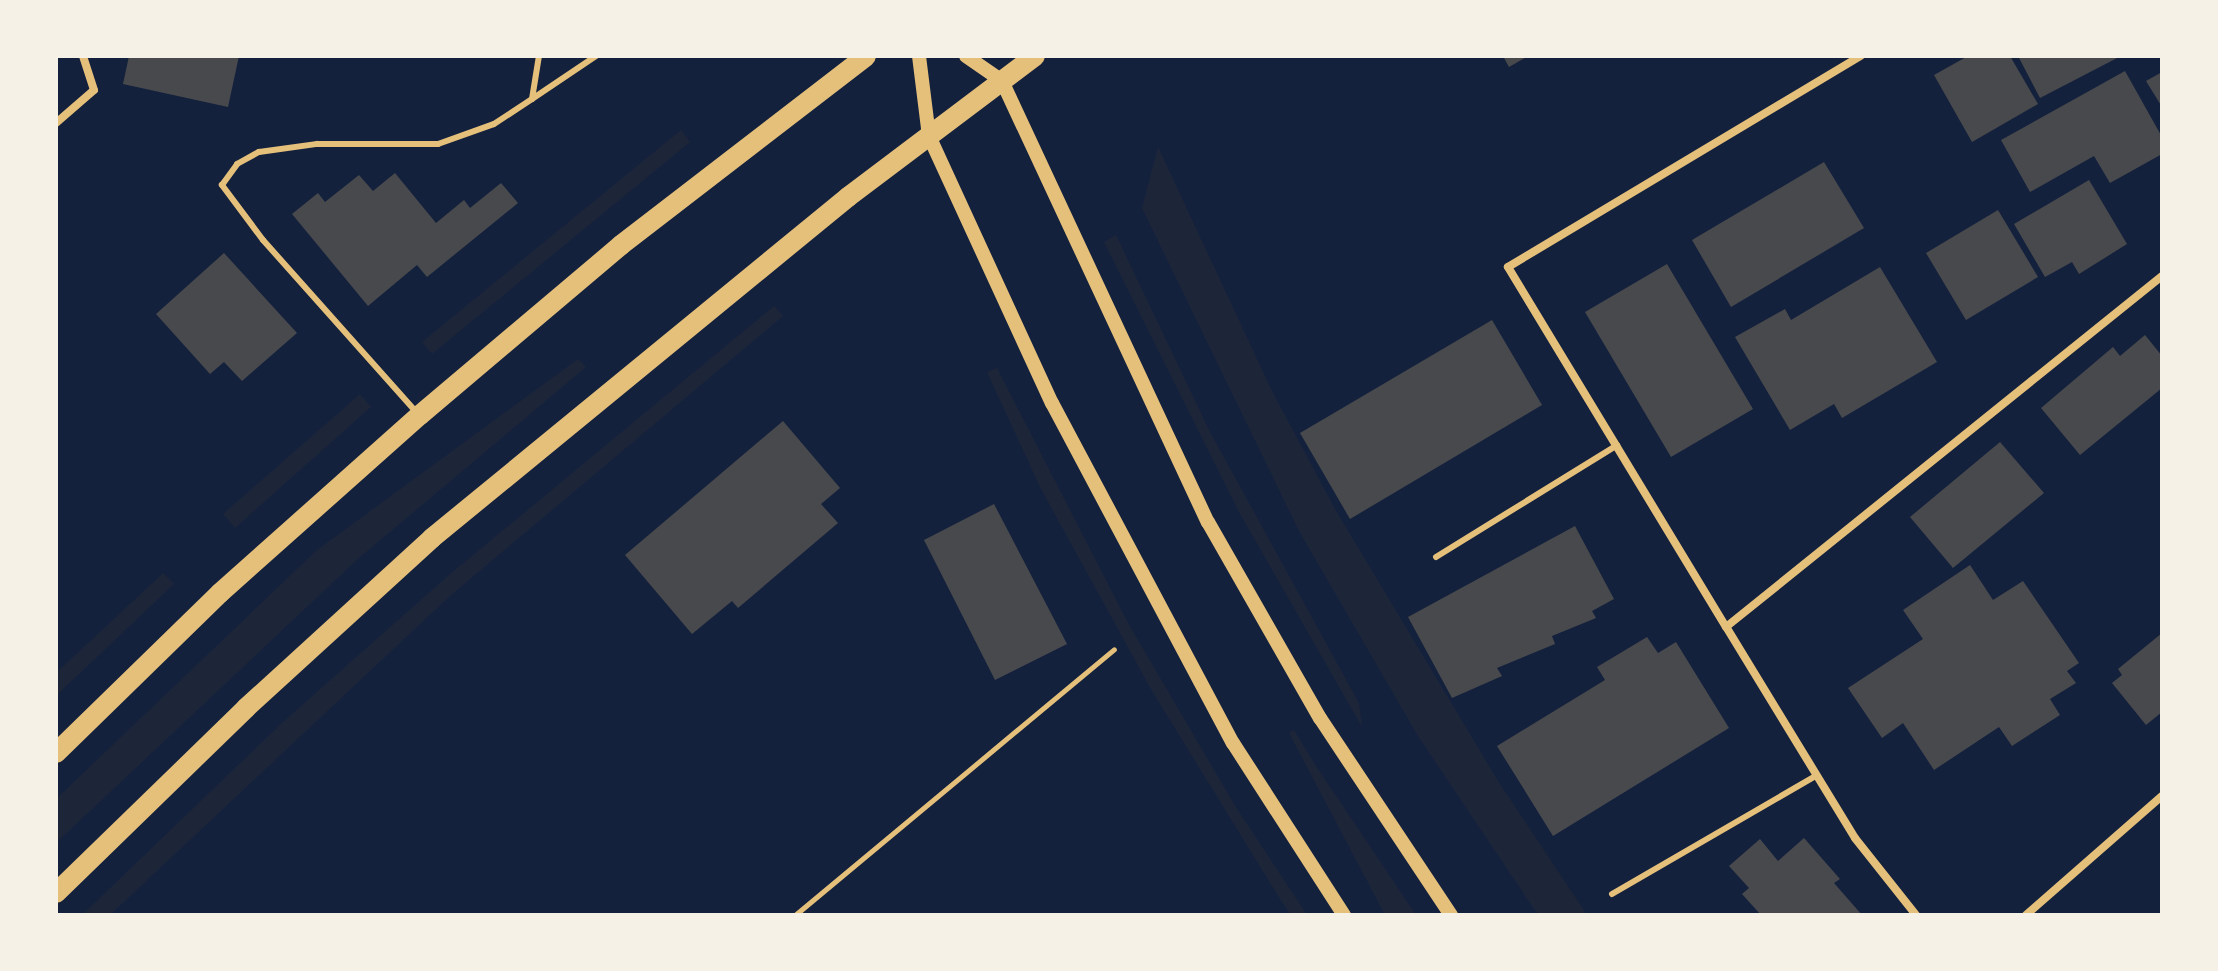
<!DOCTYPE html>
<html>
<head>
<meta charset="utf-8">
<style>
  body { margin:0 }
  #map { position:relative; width:2218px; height:971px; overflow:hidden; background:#14213d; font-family:Quicksand,sans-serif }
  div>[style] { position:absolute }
  .green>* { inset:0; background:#1d2539 }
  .building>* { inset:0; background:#48494c }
  .path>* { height:5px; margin:-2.5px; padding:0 2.5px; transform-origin:2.5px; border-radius:2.5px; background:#e5c07b }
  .service>* { height:6px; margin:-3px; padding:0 3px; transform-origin:3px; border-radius:3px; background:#e5c07b }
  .minor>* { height:8px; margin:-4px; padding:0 4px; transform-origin:4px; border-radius:4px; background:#e5c07b }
  .tertiary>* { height:14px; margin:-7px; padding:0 7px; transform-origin:7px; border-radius:7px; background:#e5c07b }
  .primary>* { height:20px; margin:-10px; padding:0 10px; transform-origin:10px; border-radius:10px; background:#e5c07b }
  span { translate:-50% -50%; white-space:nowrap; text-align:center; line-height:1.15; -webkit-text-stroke:6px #f6f1e7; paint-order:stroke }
  .frame { position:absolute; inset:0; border:58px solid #f6f1e7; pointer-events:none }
</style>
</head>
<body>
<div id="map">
  <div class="green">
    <i style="clip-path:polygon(681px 130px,690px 142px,432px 354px,422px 342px)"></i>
    <i style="clip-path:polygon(1158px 147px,1272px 391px,1335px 509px,1498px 781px,1587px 915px,1539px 915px,1532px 906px,1418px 736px,1299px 531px,1142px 208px)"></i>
    <i style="clip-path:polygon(1116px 235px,1210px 432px,1359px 703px,1362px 727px,1239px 512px,1104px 242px)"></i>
    <i style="clip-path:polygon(774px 306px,783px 316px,451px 595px,110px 915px,82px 915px,283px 722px,449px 575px)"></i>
    <i style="clip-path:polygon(578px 359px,586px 367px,359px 558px,56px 843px,56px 799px,317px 550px)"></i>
    <i style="clip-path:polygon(997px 368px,1128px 623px,1234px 804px,1307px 915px,1291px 915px,1280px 899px,1152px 691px,1041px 489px,987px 372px)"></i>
    <i style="clip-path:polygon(360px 394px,371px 407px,235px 528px,223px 514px)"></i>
    <i style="clip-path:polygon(163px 573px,174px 584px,56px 696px,56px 673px)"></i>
    <i style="clip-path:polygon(1294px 730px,1316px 766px,1416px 915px,1385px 915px,1289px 733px)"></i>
  </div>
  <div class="building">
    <i style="clip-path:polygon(129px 56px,239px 56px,228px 107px,123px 84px)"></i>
    <i style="clip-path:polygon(1503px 56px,1528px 56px,1509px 67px)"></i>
    <i style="clip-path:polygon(1968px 56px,2010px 56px,2038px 104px,1972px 142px,1934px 75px)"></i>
    <i style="clip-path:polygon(2018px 56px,2121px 56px,2040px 98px)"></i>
    <i style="clip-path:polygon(2125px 71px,2162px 137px,2162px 154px,2110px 183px,2094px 156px,2030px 192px,2001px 140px)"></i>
    <i style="clip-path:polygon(2162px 72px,2162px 107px,2146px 81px)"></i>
    <i style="clip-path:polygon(1824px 162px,1864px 228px,1731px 307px,1692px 240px)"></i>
    <i style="clip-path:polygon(395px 173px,436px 223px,464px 200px,470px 208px,501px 183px,518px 203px,427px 277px,417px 265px,368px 306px,292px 214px,318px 193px,325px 202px,359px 175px,373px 191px)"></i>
    <i style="clip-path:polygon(2089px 180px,2127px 244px,2079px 274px,2072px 262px,2045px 277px,2014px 224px)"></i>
    <i style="clip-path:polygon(1998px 210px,2038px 277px,1966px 320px,1926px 253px)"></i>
    <i style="clip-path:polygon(224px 253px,297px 333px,242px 381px,224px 362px,210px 374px,156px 314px)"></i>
    <i style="clip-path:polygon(1667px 264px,1753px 409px,1671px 457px,1585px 312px)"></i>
    <i style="clip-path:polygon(1880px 267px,1937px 362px,1842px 418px,1834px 404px,1790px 430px,1735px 337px,1785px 309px,1791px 320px)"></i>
    <i style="clip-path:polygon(1492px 320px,1542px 405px,1350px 519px,1300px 433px)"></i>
    <i style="clip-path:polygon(2145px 335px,2162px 356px,2162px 388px,2080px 455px,2041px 408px,2113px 347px,2120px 356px)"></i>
    <i style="clip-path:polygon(783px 421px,840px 488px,821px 504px,838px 523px,738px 608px,732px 601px,692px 634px,625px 555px)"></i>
    <i style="clip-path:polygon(2000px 442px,2044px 493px,1953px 568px,1910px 517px)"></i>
    <i style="clip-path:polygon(994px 504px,1067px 644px,995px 680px,924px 540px)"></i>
    <i style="clip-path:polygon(1575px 526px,1614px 599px,1592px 611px,1596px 618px,1552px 636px,1555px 644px,1497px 668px,1502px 676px,1452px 698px,1408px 617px)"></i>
    <i style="clip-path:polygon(1970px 565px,1993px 600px,2023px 581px,2079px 663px,2067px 671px,2076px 683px,2050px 699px,2060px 715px,2012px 746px,1999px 727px,1934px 770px,1903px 723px,1882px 738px,1848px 688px,1923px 639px,1903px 610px)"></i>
    <i style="clip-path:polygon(2162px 633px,2162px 712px,2146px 725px,2112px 683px,2122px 675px,2118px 669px)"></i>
    <i style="clip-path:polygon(1647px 637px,1658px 653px,1676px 642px,1729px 728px,1553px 836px,1497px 746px,1605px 680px,1597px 667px)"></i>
    <i style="clip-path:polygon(1804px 838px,1840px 879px,1834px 883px,1862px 915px,1761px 915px,1742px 894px,1749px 888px,1729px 866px,1760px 839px,1778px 861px)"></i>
  </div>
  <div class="path">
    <i style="left:795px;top:915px;width:415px;rotate:-39.8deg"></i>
  </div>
  <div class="service">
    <i style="left:532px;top:99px;width:77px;rotate:-33.9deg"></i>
    <i style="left:418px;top:414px;width:233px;rotate:-131.7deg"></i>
    <i style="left:263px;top:240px;width:69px;rotate:-126.7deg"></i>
    <i style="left:222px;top:185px;width:26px;rotate:-54deg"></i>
    <i style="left:237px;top:164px;width:25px;rotate:-29deg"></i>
    <i style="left:259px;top:152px;width:59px;rotate:-7.9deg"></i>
    <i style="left:317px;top:144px;width:121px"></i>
    <i style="left:438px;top:144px;width:59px;rotate:-19.7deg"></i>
    <i style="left:494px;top:124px;width:45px;rotate:-33.3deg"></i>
    <i style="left:532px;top:99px;width:44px;rotate:-80.8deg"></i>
    <i style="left:1436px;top:557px;width:213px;rotate:-31.7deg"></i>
    <i style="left:1612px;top:894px;width:237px;rotate:-30.1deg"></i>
  </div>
  <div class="minor">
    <i style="left:56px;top:123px;width:50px;rotate:-41deg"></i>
    <i style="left:94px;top:90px;width:36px;rotate:-108deg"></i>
    <i style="left:1726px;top:627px;width:421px;rotate:-121.2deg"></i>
    <i style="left:1508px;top:267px;width:411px;rotate:-30.9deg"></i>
    <i style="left:1916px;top:915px;width:98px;rotate:-128.4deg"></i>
    <i style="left:1855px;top:838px;width:247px;rotate:-121.4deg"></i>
    <i style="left:1726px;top:627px;width:560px;rotate:-38.84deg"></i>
    <i style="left:2026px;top:915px;width:181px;rotate:-41.2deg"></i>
  </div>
  <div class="tertiary">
    <i style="left:919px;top:56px;width:81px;rotate:82.9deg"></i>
    <i style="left:929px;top:136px;width:294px;rotate:65.3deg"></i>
    <i style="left:1052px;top:403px;width:385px;rotate:62deg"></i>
    <i style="left:1233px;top:743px;width:205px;rotate:57.2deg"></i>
    <i style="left:966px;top:56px;width:44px;rotate:34.8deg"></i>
    <i style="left:1002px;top:81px;width:487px;rotate:65deg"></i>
    <i style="left:1208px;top:522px;width:226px;rotate:60.3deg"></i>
    <i style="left:1320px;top:718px;width:237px;rotate:56.4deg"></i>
  </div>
  <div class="primary">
    <i style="left:56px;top:753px;width:229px;rotate:-44.3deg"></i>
    <i style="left:220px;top:593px;width:268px;rotate:-41.7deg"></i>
    <i style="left:420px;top:415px;width:263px;rotate:-40.2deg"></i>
    <i style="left:621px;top:245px;width:309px;rotate:-37.6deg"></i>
    <i style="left:56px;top:893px;width:265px;rotate:-44.2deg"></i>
    <i style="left:246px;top:708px;width:252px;rotate:-42.4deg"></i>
    <i style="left:432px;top:538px;width:538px;rotate:-39.34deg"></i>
    <i style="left:848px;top:197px;width:234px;rotate:-37deg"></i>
  </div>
  <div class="frame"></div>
</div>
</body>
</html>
